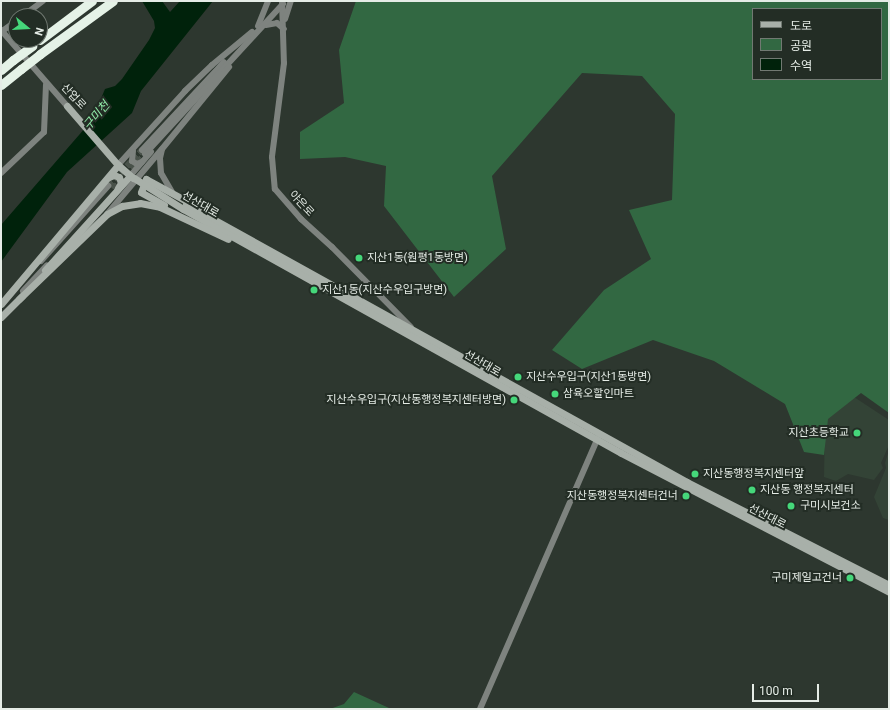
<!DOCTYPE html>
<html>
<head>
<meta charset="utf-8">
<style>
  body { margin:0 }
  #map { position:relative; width:890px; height:710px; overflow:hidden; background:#2d372f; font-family:Roboto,"Noto Sans KR",sans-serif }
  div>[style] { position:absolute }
  .built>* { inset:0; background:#334336 }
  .green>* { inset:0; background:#326842 }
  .water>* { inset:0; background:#00220b }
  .tertiary-tunnel>* { height:6px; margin-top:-3px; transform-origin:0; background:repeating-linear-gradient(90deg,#49524a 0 6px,transparent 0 9px) }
  .tertiary>* { height:6px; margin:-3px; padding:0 3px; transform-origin:3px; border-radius:3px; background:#7e837f }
  .secondary>* { height:7px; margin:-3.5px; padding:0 3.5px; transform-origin:3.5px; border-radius:3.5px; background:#a8b0a9 }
  .motorway>* { height:9px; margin:-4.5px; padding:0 4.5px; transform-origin:4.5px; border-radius:4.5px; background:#e5f2e7 }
  .secondary-bridge>* { height:7px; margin:-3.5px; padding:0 3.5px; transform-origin:3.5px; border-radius:3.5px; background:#a8b0a9 }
  .motorway-bridge>* { height:9px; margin:-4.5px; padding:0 4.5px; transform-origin:4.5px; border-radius:4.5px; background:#e5f2e7 }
  .dots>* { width:11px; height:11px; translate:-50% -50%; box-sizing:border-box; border:2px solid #232d25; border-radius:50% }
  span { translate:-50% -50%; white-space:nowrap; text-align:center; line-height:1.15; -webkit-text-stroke:4px #232d25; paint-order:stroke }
  .street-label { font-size:11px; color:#e5ece6 }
  .poi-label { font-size:11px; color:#e5ece6 }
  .left { translate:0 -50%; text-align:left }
  .right { translate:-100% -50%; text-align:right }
  .water-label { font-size:12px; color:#91eca9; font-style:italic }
  .frame { position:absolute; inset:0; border:2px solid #e5ece6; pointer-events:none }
  .legend { position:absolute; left:752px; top:8px; width:130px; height:72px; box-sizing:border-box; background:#232d25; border:1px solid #717972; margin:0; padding:5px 7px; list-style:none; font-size:12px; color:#e5ece6 }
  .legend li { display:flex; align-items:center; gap:8px; height:20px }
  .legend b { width:20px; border:1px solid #717972 }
  .north { position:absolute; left:8px; top:8px; width:40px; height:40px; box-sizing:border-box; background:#232d25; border:1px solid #717972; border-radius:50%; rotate:108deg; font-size:11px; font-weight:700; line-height:16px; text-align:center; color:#e5ece6 }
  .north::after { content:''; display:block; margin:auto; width:14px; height:18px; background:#45d77a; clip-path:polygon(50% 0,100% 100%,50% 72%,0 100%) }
  .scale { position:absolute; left:752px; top:684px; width:67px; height:18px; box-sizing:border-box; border:2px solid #e5ece6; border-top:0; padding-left:5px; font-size:12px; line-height:14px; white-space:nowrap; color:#e5ece6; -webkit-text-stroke:3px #232d25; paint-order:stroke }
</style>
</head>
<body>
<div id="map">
  <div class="built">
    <i style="clip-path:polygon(851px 395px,889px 420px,889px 445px,881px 463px,883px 468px,874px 480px,848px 474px,836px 481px,824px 477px,825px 418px)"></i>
    <i style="clip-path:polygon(889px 450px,889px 520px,883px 518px,874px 497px,886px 468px,885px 463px)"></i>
  </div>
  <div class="green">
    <i style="clip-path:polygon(evenodd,356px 1px,889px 1px,889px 413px,861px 393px,828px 419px,824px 455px,804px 452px,785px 404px,714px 361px,653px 340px,582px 369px,552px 350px,604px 290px,651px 259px,629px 210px,672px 200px,675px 114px,642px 76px,582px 73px,492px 176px,506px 249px,454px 297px,384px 206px,386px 166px,345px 157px,300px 159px,300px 132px,344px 103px,339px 50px,356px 1px,753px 9px,881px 9px,881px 79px,753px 79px,753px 9px)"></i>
    <i style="clip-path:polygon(354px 692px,389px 708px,391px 709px,330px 709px,344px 704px)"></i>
  </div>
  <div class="water">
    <i style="clip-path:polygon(142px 1px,162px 1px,170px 12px,180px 1px,213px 1px,141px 91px,132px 113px,67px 172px,1px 262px,1px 225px,92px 120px,105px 89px,115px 86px,122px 79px,149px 40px,155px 28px,154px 21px)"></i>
  </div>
  <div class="tertiary-tunnel">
    <i style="left:108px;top:186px;width:50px;rotate:-46.6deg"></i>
    <i style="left:113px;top:189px;width:47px;rotate:-47.6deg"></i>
  </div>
  <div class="tertiary">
    <i style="left:282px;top:1px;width:62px;rotate:88.2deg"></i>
    <i style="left:284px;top:63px;width:95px;rotate:97.3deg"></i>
    <i style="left:272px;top:157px;width:32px;rotate:85deg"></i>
    <i style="left:275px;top:189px;width:40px;rotate:49deg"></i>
    <i style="left:301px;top:219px;width:42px;rotate:42.1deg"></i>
    <i style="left:332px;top:247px;width:112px;rotate:45.4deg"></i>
    <i style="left:23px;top:16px;width:25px;rotate:-37deg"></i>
    <i style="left:285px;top:19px;width:19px;rotate:-72deg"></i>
    <i style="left:266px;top:25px;width:11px;rotate:-10deg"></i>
    <i style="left:277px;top:23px;width:9px;rotate:41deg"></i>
    <i style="left:258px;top:26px;width:27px;rotate:-68deg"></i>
    <i style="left:1px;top:30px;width:101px;rotate:49deg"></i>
    <i style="left:1px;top:32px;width:19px;rotate:-36deg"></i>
    <i style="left:142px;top:150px;width:120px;rotate:-47deg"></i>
    <i style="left:133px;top:151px;width:10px;rotate:96deg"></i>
    <i style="left:132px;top:161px;width:6px;rotate:31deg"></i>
    <i style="left:137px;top:164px;width:5px;rotate:-22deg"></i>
    <i style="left:145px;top:154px;width:204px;rotate:-47.4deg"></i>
    <i style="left:118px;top:165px;width:100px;rotate:-47.8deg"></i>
    <i style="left:185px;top:91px;width:37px;rotate:-44deg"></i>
    <i style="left:212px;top:65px;width:52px;rotate:-39.5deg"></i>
    <i style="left:1px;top:173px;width:59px;rotate:-43.6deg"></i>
    <i style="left:44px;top:132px;width:47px;rotate:-87.6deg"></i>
    <i style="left:130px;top:176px;width:32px;rotate:-49deg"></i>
    <i style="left:172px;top:192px;width:22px;rotate:-120deg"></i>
    <i style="left:161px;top:173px;width:15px;rotate:-94deg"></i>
    <i style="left:160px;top:158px;width:9px;rotate:-77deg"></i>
    <i style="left:162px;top:149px;width:106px;rotate:-50.7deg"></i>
    <i style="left:108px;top:213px;width:82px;rotate:-49.9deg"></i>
    <i style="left:41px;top:261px;width:101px;rotate:-48.2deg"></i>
    <i style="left:23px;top:291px;width:35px;rotate:-47deg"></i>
    <i style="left:480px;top:709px;width:296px;rotate:-66.5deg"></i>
  </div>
  <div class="secondary">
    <i style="left:67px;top:106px;width:78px;rotate:49.2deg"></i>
    <i style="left:118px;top:165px;width:20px;rotate:41deg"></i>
    <i style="left:109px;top:177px;width:5px;rotate:-22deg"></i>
    <i style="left:114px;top:175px;width:5px;rotate:22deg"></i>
    <i style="left:119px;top:177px;width:6px;rotate:72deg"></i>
    <i style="left:121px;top:183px;width:6px;rotate:121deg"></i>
    <i style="left:186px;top:204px;width:573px;rotate:29.03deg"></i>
    <i style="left:687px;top:482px;width:227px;rotate:27deg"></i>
    <i style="left:164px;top:205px;width:26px;rotate:-151deg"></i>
    <i style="left:141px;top:192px;width:14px;rotate:-69deg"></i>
    <i style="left:146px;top:179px;width:52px;rotate:28.5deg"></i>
    <i style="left:183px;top:209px;width:501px;rotate:29.12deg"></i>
    <i style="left:621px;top:453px;width:302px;rotate:27.4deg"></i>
    <i style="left:45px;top:270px;width:127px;rotate:-47.9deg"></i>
    <i style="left:19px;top:299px;width:122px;rotate:-44deg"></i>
    <i style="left:107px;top:214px;width:17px;rotate:-28deg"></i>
    <i style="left:122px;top:206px;width:18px;rotate:-9deg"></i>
    <i style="left:140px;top:203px;width:20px;rotate:11deg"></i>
    <i style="left:160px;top:207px;width:75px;rotate:25.2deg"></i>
    <i style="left:1px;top:304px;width:182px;rotate:-49.9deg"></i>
    <i style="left:1px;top:317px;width:30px;rotate:-45deg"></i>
  </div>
  <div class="motorway">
    <i style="left:40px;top:40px;width:65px;rotate:-36.9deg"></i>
    <i style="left:40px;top:54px;width:90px;rotate:-36deg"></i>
    <i style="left:1px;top:70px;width:16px;rotate:-40deg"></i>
    <i style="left:1px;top:85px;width:26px;rotate:-39deg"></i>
  </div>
  <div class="secondary-bridge">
    <i style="left:134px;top:178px;width:58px;rotate:32.3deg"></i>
  </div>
  <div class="motorway-bridge">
    <i style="left:13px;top:60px;width:24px;rotate:-36deg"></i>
    <i style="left:21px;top:69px;width:24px;rotate:-38deg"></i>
  </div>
  <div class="dots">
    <i style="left:359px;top:258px;background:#45d77a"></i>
    <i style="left:314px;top:290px;background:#45d77a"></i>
    <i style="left:518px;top:377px;background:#45d77a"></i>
    <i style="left:555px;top:394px;background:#45d77a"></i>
    <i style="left:514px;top:400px;background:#45d77a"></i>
    <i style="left:857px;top:433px;background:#45d77a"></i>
    <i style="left:695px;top:474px;background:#45d77a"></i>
    <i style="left:752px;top:490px;background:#45d77a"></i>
    <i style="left:686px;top:496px;background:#45d77a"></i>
    <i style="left:791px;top:506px;background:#45d77a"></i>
    <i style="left:850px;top:578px;background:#45d77a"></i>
  </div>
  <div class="street-label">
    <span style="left:73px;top:97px;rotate:47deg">산업로</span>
    <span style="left:301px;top:204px;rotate:47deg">야은로</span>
    <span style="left:200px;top:205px;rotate:30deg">선산대로</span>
    <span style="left:482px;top:364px;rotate:30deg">선산대로</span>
    <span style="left:767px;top:517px;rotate:27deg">선산대로</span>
  </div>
  <div class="poi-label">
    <span class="left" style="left:367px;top:258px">지산1동(원평1동방면)</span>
    <span class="left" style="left:322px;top:290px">지산1동(지산수우입구방면)</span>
    <span class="left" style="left:526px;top:377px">지산수우입구(지산1동방면)</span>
    <span class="left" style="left:563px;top:394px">삼육오할인마트</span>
    <span class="right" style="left:506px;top:400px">지산수우입구(지산동행정복지센터방면)</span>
    <span class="right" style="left:849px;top:433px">지산초등학교</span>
    <span class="left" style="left:703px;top:474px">지산동행정복지센터앞</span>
    <span class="left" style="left:760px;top:490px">지산동 행정복지센터</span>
    <span class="right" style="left:678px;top:496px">지산동행정복지센터건너</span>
    <span class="left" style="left:800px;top:506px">구미시보건소</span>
    <span class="right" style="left:842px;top:578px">구미제일고건너</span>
  </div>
  <div class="water-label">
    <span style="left:97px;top:116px;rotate:-50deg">구미천</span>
  </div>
  <div class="frame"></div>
  <ul class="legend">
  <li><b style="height:5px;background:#a8b0a9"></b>도로</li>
  <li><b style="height:11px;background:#326842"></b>공원</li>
  <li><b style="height:11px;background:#00220b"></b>수역</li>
  </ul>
  <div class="north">N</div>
  <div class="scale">100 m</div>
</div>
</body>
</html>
